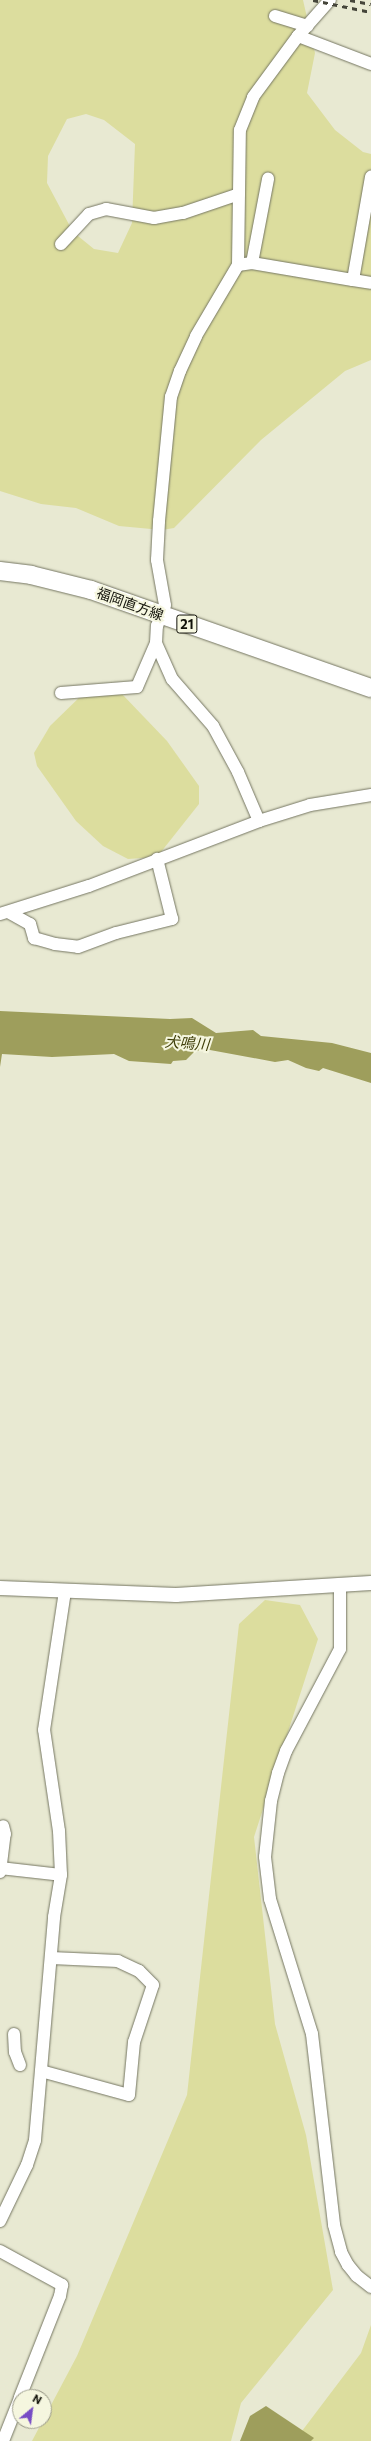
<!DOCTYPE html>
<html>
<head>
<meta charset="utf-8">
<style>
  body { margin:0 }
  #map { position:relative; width:371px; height:2441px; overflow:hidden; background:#e8e9d2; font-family:Commissioner,"Noto Sans JP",sans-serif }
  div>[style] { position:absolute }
  .green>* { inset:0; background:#dcdd9e }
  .water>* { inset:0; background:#9e9e5c }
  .roads { filter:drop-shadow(0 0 1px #757662) drop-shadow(0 0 1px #757662) }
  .minor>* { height:12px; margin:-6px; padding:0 6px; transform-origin:6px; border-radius:6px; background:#fff }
  .tertiary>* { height:14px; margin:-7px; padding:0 7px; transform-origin:7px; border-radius:7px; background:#fff }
  .primary>* { height:18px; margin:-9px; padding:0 9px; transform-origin:9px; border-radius:9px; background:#fff }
  .rail>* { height:3px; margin-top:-1.5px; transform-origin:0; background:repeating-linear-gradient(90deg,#45453a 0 5px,transparent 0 10px) }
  span { translate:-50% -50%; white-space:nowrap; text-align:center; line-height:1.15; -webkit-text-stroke:4px #f5f6df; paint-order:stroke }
  .shield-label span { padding:1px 3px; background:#f5f6df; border:1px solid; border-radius:3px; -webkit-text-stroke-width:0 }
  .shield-label { font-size:13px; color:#111109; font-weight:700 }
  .street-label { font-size:14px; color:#111109 }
  .water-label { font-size:15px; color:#3f3e09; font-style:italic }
  .north { position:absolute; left:12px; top:2389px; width:40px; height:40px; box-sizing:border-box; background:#f5f6df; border:1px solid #9a9a89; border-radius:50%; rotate:29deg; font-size:11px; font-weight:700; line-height:16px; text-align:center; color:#111109 }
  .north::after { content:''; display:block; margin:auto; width:14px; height:18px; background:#774cc5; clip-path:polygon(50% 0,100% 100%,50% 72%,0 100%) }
</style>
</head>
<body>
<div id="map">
  <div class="green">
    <i style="clip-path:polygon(evenodd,0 0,303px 0,315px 53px,307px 93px,335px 130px,363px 152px,371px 154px,371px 360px,345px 371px,261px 440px,174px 528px,162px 530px,119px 526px,76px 508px,41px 504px,0 491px,0 0,86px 114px,104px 120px,135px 144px,132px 223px,118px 253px,94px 249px,73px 232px,47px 183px,48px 156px,67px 119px,86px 114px)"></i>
    <i style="clip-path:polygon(88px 689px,121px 693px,167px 741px,199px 786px,199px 804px,157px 857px,128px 859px,103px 846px,76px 821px,37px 766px,34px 753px,50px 726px)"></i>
    <i style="clip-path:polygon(265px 1600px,300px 1605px,318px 1639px,254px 1837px,275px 2024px,306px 2135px,333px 2290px,241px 2403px,231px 2441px,32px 2441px,77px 2356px,187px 2095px,239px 1624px)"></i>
    <i style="clip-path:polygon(371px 2325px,371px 2441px,301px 2441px,302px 2431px,361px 2353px)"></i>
  </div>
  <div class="water">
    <i style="clip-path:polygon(0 1011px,170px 1019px,192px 1018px,216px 1033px,253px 1030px,261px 1036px,332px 1043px,371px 1053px,371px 1083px,323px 1068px,319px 1071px,306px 1068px,288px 1060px,275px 1062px,210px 1050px,195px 1051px,186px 1060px,173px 1061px,171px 1064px,129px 1061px,114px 1054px,52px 1057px,2px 1054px,0 1067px)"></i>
    <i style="clip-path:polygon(266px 2406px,314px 2438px,311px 2441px,240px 2441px,250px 2416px)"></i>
  </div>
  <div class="roads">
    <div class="minor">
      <i style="left:275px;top:16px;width:34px;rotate:17deg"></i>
      <i style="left:298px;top:36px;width:78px;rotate:21deg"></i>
      <i style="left:61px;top:244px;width:41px;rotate:-47deg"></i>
      <i style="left:89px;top:214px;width:18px;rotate:-16deg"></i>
      <i style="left:106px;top:209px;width:49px;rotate:10.6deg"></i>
      <i style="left:154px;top:218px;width:29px;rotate:-10deg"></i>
      <i style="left:183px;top:213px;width:59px;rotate:-18.7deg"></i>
      <i style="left:252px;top:263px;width:86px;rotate:-79.2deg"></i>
      <i style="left:238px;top:265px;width:14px;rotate:-8deg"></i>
      <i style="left:252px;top:263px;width:102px;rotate:9.6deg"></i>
      <i style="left:353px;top:280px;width:105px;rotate:-80.1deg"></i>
      <i style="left:353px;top:280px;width:18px;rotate:9deg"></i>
      <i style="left:61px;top:693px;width:76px;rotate:-4.5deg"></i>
      <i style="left:137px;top:687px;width:48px;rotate:-66.6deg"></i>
      <i style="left:259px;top:821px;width:53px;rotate:-113.2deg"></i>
      <i style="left:238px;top:772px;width:52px;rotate:-118.5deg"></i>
      <i style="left:213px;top:726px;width:62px;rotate:-131.1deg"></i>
      <i style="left:172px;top:679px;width:39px;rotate:-114deg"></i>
      <i style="left:156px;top:643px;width:17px;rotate:-87deg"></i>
      <i style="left:157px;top:626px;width:22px;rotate:-69deg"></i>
      <i style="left:165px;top:605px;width:46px;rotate:-100.1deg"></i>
      <i style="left:157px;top:560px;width:39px;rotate:-87deg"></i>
      <i style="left:159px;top:521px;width:125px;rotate:-84.5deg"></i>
      <i style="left:171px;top:397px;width:28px;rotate:-71deg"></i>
      <i style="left:180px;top:371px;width:38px;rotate:-65deg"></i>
      <i style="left:196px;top:336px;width:82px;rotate:-59.4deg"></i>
      <i style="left:238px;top:265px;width:135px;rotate:-89.2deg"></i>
      <i style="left:240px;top:130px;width:35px;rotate:-68deg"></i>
      <i style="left:253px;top:97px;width:76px;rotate:-53.6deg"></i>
      <i style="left:298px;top:36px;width:48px;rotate:-48.4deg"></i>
      <i style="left:10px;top:913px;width:23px;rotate:29deg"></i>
      <i style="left:30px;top:924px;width:15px;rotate:74deg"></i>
      <i style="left:34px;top:938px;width:22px;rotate:16deg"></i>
      <i style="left:55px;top:944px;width:23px;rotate:7deg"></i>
      <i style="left:78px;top:947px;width:40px;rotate:-20.2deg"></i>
      <i style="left:116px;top:933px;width:58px;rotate:-14deg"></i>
      <i style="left:172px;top:919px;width:62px;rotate:-104deg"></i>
      <i style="left:0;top:914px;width:93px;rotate:-17.5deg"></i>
      <i style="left:89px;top:886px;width:182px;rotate:-20.9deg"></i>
      <i style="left:259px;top:821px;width:53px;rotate:-17.4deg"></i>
      <i style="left:310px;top:805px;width:62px;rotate:-9.3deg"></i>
      <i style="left:340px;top:1585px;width:64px;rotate:90deg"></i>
      <i style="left:340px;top:1649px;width:115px;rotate:117.9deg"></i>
      <i style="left:286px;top:1751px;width:23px;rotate:110deg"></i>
      <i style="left:278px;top:1773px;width:29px;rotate:104deg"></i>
      <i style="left:271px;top:1801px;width:56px;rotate:96.1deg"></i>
      <i style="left:265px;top:1857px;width:42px;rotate:83.2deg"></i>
      <i style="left:270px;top:1899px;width:141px;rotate:72.7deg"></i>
      <i style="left:312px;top:2034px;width:192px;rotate:83.4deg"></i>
      <i style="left:334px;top:2225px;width:28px;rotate:75deg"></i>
      <i style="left:341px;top:2252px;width:15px;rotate:62deg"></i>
      <i style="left:348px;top:2265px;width:14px;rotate:51deg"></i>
      <i style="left:357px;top:2276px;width:18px;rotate:38deg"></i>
      <i style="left:0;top:1868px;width:61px;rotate:6.5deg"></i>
      <i style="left:0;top:1872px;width:38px;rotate:-83deg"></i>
      <i style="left:5px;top:1834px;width:8px;rotate:-104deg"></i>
      <i style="left:14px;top:2034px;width:18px;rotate:87deg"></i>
      <i style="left:15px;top:2052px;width:14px;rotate:69deg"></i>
      <i style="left:41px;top:2071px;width:91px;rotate:15.3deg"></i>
      <i style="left:129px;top:2095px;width:53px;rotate:-84.6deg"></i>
      <i style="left:134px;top:2042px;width:60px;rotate:-71.6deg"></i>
      <i style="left:153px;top:1985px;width:20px;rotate:-135deg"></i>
      <i style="left:139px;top:1971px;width:23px;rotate:-155deg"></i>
      <i style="left:118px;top:1961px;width:67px;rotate:-177.4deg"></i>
      <i style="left:0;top:2221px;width:62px;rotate:-64.3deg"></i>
      <i style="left:27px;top:2165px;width:26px;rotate:-72deg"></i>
      <i style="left:35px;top:2140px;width:224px;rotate:-85.1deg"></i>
      <i style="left:54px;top:1917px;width:43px;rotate:-80.5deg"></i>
      <i style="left:61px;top:1875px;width:44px;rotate:-92.6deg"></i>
      <i style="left:59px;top:1831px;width:102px;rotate:-98.4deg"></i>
      <i style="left:44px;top:1730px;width:141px;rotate:-81.4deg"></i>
      <i style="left:0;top:2251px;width:71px;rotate:28.7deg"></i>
      <i style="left:62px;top:2285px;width:11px;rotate:100deg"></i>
      <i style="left:60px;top:2296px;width:109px;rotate:111.6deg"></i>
      <i style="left:3px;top:2441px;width:46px;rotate:-68.4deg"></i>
    </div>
    <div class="tertiary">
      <i style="left:0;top:1588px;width:176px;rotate:2.3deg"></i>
      <i style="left:176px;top:1595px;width:195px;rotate:-3.5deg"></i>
    </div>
    <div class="primary">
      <i style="left:0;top:571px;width:31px;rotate:7deg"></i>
      <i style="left:31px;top:575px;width:62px;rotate:14deg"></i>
      <i style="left:91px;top:590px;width:297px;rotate:19.3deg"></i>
    </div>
  </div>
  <div class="rail">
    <i style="left:313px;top:0;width:59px;rotate:11.7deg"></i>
    <i style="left:350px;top:0;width:21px;rotate:11deg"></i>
  </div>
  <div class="shield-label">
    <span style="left:187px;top:624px">21</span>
  </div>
  <div class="street-label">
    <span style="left:130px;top:604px;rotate:20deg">福岡直方線</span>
  </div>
  <div class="water-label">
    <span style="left:187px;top:1043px;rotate:4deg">犬鳴川</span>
  </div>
  <div class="north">N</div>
</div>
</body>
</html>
